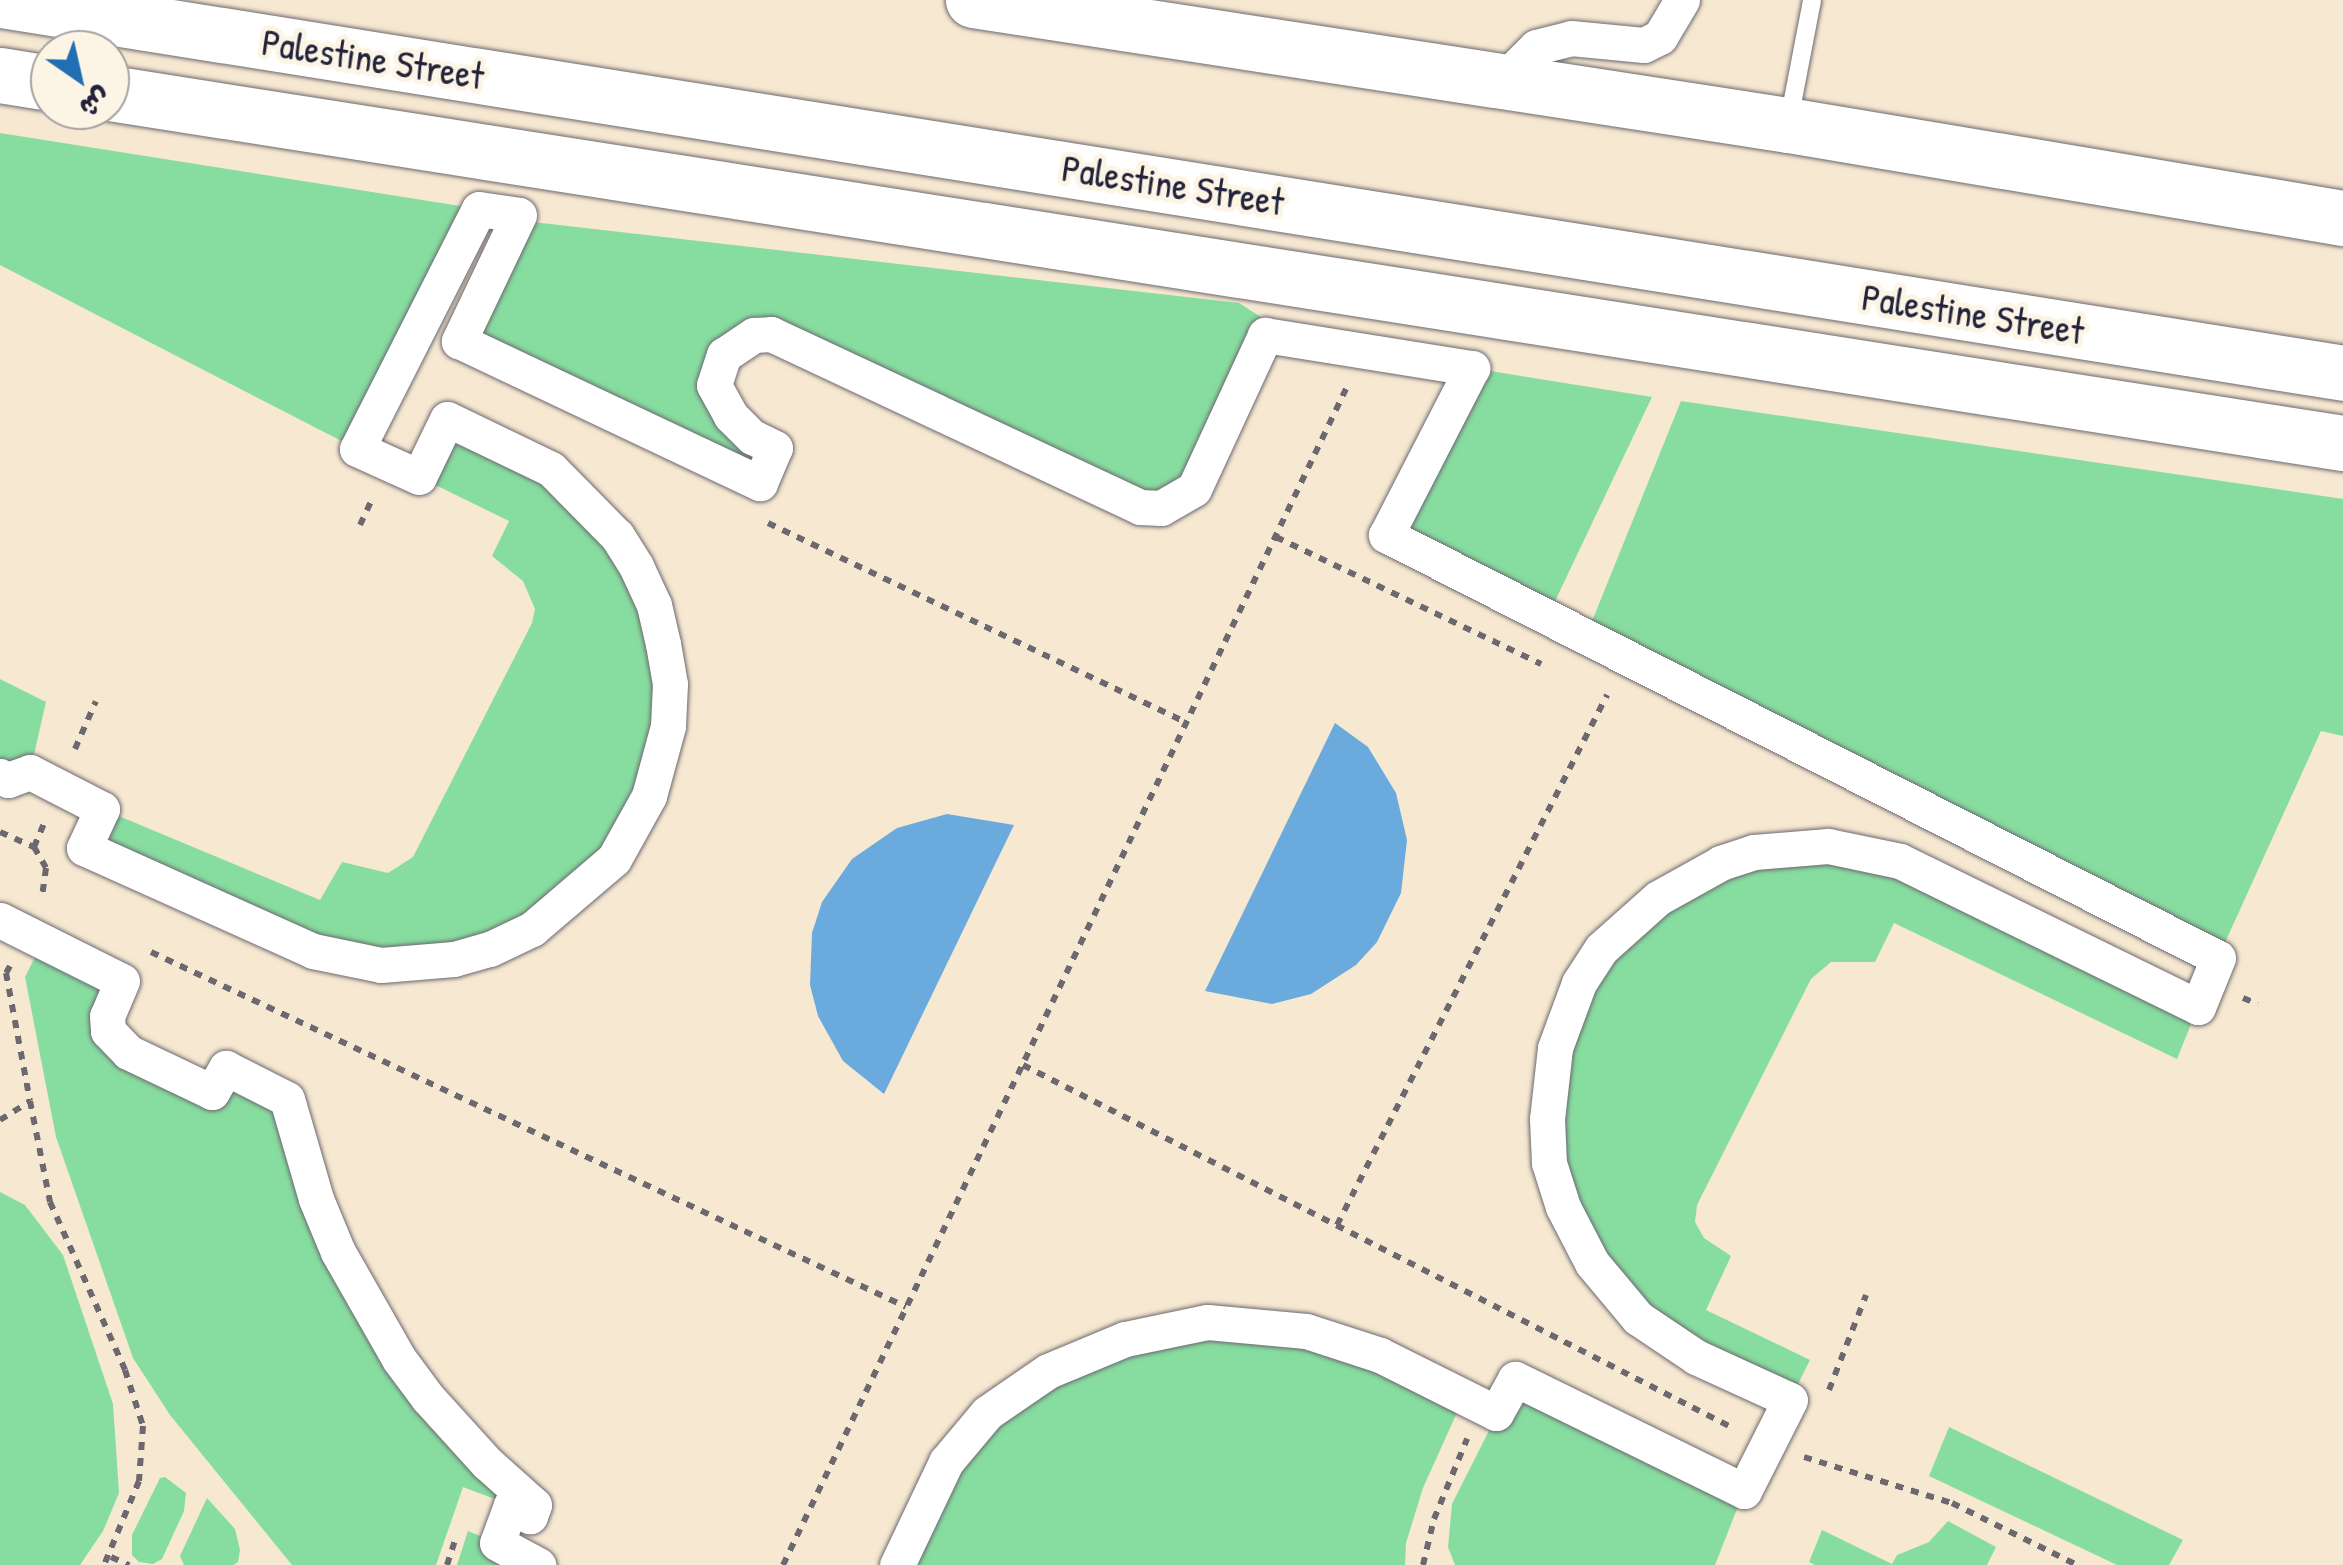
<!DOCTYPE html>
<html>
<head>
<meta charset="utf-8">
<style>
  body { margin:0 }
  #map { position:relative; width:2343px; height:1565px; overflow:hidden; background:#f7e9d1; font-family:"Patrick Hand","Playpen Sans Arabic",sans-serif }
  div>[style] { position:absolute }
  .green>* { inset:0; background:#87dda0 }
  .water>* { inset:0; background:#6aaadd }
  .path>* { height:6px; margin-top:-3px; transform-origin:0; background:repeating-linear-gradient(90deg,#6d6870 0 8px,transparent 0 16px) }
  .roads { filter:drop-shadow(0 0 2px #6d6870) drop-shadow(0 0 2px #6d6870) }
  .lane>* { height:18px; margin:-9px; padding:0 9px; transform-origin:9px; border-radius:9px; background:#fff }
  .street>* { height:35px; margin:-17.5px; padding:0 17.5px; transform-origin:17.5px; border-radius:17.5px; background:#fff }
  .primary>* { height:55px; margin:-27.5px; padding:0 27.5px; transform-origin:27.5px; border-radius:27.5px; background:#fff }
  span { translate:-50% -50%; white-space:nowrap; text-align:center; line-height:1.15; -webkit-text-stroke:10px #fcf5e5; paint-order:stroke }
  .street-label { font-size:38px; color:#22223b }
  .north { position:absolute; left:30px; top:30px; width:100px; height:100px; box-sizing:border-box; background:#fcf5e5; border:2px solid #a5a1a1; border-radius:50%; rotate:146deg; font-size:28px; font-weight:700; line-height:40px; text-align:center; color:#22223b }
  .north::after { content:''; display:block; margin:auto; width:35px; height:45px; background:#1f6fb2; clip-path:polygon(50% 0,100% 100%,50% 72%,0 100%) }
</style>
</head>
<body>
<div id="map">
  <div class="green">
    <i style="clip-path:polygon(0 133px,479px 209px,357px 449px,0 265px)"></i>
    <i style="clip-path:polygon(533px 222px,1239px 303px,1264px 319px,1194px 489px,1161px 508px,771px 334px,716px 369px,752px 437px,760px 483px,459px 341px)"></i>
    <i style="clip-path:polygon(1472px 368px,1652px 397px,1548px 616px,1386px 535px)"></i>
    <i style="clip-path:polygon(1681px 401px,2343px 499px,2343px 736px,2321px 731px,2218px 958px,1586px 636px)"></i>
    <i style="clip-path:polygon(447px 419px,569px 485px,663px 644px,649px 796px,532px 929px,381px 965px,84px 848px,102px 809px,320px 900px,342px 862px,388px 873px,413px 857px,532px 623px,535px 609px,523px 581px,492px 556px,509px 521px,419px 477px)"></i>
    <i style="clip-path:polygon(0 679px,46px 702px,30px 772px,0 776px)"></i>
    <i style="clip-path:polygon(1828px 846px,2198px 1007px,2177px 1059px,1894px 923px,1875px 962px,1831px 962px,1811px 979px,1697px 1205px,1695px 1222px,1704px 1238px,1731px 1256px,1706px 1310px,1810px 1360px,1790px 1400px,1638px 1318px,1563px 1207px,1565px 1018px,1658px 898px)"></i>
    <i style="clip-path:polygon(43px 941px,122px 981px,107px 1016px,211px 1092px,226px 1068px,287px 1099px,316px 1199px,511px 1505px,463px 1487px,436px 1565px,292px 1565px,170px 1415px,133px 1358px,56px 1137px,25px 977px)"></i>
    <i style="clip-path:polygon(0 1192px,25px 1205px,63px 1255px,113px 1404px,119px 1493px,103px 1531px,80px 1565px,0 1565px)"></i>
    <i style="clip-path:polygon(1306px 1331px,1464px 1397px,1423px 1488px,1406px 1543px,1405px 1565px,897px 1565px,946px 1462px,1125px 1339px)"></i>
    <i style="clip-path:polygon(1515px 1379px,1744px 1491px,1715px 1565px,1455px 1565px,1448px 1547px,1452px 1504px)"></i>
    <i style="clip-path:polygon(1949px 1427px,2183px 1540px,2169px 1565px,2117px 1565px,1929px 1476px)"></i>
    <i style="clip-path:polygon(165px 1477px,186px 1493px,184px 1511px,162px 1559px,153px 1564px,139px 1562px,132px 1555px,132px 1535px,160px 1478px)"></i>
    <i style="clip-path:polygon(207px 1498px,235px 1529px,240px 1550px,238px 1562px,233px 1565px,184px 1565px,180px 1556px)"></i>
    <i style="clip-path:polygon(1948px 1521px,1996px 1547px,1987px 1565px,1815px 1565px,1809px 1562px,1822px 1530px,1892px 1564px,1897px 1555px,1929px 1542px)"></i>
    <i style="clip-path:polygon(468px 1531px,497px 1543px,538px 1565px,457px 1565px)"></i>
  </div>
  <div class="water">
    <i style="clip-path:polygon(1335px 723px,1368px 747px,1396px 793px,1407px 840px,1401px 893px,1377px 942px,1356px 965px,1311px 994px,1272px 1004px,1205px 991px)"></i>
    <i style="clip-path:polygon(947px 814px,1014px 825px,884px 1094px,843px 1061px,818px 1016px,810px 985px,812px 933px,822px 902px,852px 859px,897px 828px)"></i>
  </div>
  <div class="path">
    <i style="left:768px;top:523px;width:464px;rotate:25.5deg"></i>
    <i style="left:360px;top:525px;width:29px;rotate:-65deg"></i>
    <i style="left:1276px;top:537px;width:294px;rotate:25.6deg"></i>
    <i style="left:75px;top:749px;width:52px;rotate:-66.4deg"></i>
    <i style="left:0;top:832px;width:37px;rotate:24deg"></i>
    <i style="left:34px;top:847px;width:24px;rotate:60deg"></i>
    <i style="left:46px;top:868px;width:27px;rotate:98deg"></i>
    <i style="left:34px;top:847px;width:28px;rotate:-67deg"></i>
    <i style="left:151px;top:952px;width:834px;rotate:25.18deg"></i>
    <i style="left:10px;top:966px;width:8px;rotate:120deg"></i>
    <i style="left:6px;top:973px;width:130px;rotate:79.4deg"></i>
    <i style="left:2243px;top:998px;width:16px;rotate:22deg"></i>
    <i style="left:1023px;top:1065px;width:797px;rotate:27.08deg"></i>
    <i style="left:0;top:1120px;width:36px;rotate:-32deg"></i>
    <i style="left:30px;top:1101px;width:103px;rotate:78.8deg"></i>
    <i style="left:50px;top:1202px;width:184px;rotate:65.9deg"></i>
    <i style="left:125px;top:1370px;width:59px;rotate:72.2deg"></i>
    <i style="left:143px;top:1426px;width:55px;rotate:94.2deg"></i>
    <i style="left:139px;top:1481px;width:91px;rotate:112.6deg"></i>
    <i style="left:1337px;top:1225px;width:595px;rotate:-63deg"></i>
    <i style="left:1829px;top:1390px;width:102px;rotate:-68.7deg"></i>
    <i style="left:1804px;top:1457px;width:155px;rotate:17.3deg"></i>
    <i style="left:1952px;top:1503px;width:140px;rotate:26.4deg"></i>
    <i style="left:111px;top:1557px;width:20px;rotate:24deg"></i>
    <i style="left:447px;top:1565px;width:28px;rotate:-72deg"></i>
    <i style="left:783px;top:1565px;width:1306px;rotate:-64.42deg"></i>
    <i style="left:1423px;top:1565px;width:47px;rotate:-76.6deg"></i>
    <i style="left:1434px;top:1519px;width:87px;rotate:-67.6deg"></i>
  </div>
  <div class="roads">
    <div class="lane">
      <i style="left:1789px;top:120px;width:122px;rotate:-79.1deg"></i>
    </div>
    <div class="street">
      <i style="left:1501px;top:82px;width:49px;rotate:-45deg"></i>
      <i style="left:1536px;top:47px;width:36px;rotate:-14deg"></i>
      <i style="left:1571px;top:38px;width:73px;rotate:5.5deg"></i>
      <i style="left:1644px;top:45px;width:18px;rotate:-27deg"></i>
      <i style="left:1660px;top:37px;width:43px;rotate:-59.3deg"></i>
      <i style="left:0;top:776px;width:9px;rotate:27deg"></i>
      <i style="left:8px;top:780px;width:23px;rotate:-20deg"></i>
      <i style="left:30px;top:772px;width:81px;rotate:27.2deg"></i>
      <i style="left:102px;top:809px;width:43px;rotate:114.8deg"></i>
      <i style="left:84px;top:848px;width:251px;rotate:24.2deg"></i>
      <i style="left:313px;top:951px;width:69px;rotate:11.6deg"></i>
      <i style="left:381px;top:965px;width:73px;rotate:-4.7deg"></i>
      <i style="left:454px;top:959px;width:37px;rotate:-16deg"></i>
      <i style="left:490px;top:949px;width:47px;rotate:-25.5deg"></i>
      <i style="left:532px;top:929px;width:108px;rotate:-40.5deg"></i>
      <i style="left:614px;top:859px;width:72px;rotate:-60.9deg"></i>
      <i style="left:649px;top:796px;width:73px;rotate:-74.8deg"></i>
      <i style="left:668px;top:726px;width:42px;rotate:-87.3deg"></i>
      <i style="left:670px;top:684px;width:41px;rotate:-99.9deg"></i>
      <i style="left:663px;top:644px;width:40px;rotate:-103deg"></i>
      <i style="left:654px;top:605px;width:43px;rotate:-114.8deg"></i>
      <i style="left:636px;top:566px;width:36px;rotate:-122deg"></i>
      <i style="left:617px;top:536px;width:94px;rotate:-134.6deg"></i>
      <i style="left:551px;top:469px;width:115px;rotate:-154.3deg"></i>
      <i style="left:447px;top:419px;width:64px;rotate:115.8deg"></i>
      <i style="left:419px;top:477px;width:68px;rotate:-155.7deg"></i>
      <i style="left:357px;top:449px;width:269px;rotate:-63.1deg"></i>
      <i style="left:479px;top:209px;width:40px;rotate:8.5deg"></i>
      <i style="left:519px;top:215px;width:140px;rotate:115.5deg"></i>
      <i style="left:459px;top:341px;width:333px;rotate:25.3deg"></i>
      <i style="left:760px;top:483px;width:38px;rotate:-67deg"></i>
      <i style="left:775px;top:448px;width:25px;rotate:-154deg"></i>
      <i style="left:752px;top:437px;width:30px;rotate:-135deg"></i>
      <i style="left:731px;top:416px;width:35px;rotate:-119deg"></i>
      <i style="left:714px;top:385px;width:32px;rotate:-72deg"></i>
      <i style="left:724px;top:355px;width:36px;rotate:-34deg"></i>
      <i style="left:754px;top:335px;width:17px;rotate:-3deg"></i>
      <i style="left:771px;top:334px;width:408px;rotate:25.1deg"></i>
      <i style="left:1140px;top:507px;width:21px;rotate:3deg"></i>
      <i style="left:1161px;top:508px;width:38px;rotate:-30deg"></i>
      <i style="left:1194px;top:489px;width:170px;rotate:-65.2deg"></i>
      <i style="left:1265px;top:335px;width:210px;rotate:9.1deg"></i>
      <i style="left:1472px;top:368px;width:188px;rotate:117.2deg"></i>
      <i style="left:1386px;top:535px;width:933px;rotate:26.95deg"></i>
      <i style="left:2218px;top:958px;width:53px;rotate:112.2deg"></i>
      <i style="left:2198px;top:1007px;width:332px;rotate:-153.9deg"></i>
      <i style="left:1900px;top:861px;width:74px;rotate:-168.2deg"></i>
      <i style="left:1828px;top:846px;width:74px;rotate:175.4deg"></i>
      <i style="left:1754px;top:852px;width:35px;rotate:162deg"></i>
      <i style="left:1721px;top:863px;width:72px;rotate:150.9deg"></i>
      <i style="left:1658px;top:898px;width:76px;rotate:138.2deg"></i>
      <i style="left:1601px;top:949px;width:40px;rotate:122.9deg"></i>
      <i style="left:1579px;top:983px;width:69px;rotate:110.3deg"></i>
      <i style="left:1555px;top:1048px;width:71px;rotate:96.4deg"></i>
      <i style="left:1547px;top:1119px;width:44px;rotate:87.4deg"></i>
      <i style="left:1549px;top:1163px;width:46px;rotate:72.3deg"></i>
      <i style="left:1563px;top:1207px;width:63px;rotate:62.6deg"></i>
      <i style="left:1592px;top:1263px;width:72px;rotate:50.1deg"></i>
      <i style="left:1638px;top:1318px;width:70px;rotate:33.9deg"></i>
      <i style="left:1696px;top:1357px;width:103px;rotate:24.6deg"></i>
      <i style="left:1790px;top:1400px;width:102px;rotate:116.8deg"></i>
      <i style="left:1744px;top:1491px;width:255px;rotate:-153.9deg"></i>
      <i style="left:1515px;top:1379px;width:39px;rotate:119deg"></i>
      <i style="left:1496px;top:1413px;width:130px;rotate:-153.4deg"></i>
      <i style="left:1380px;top:1355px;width:78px;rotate:-162deg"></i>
      <i style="left:1306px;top:1331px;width:99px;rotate:-174.8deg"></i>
      <i style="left:1207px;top:1322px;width:84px;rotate:168.3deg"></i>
      <i style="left:1125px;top:1339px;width:83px;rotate:157.4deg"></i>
      <i style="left:1048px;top:1371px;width:74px;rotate:145.5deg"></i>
      <i style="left:987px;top:1413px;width:64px;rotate:129.9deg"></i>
      <i style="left:946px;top:1462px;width:114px;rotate:115.4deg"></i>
      <i style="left:0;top:920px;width:136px;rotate:26.6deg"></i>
      <i style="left:122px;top:981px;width:38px;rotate:113deg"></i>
      <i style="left:107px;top:1016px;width:15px;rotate:86deg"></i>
      <i style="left:108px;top:1031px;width:29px;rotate:46deg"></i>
      <i style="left:128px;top:1052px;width:93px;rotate:25.5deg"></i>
      <i style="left:212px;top:1092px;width:28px;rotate:-60deg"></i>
      <i style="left:226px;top:1068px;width:68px;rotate:26.9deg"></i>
      <i style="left:287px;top:1099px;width:104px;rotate:73.8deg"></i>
      <i style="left:316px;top:1199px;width:57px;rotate:67.5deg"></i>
      <i style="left:338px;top:1252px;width:123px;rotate:60.3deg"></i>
      <i style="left:399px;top:1359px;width:49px;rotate:53.4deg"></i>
      <i style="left:428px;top:1398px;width:88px;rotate:47.8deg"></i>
      <i style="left:487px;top:1463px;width:63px;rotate:41.8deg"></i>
      <i style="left:534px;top:1505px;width:12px;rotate:110deg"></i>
      <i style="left:530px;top:1516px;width:22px;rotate:-150deg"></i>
      <i style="left:511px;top:1505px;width:40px;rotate:110.2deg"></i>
      <i style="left:497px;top:1543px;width:47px;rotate:28.2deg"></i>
    </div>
    <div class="primary">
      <i style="left:2px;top:0;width:2371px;rotate:9.05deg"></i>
      <i style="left:973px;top:0;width:825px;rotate:8.72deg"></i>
      <i style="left:1788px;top:125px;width:563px;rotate:9.51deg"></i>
      <i style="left:0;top:75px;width:51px;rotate:9.1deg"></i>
      <i style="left:110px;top:93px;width:2260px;rotate:8.91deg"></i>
    </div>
  </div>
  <div class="street-label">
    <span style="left:373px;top:59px;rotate:9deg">Palestine Street</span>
    <span style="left:1173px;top:185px;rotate:9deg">Palestine Street</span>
    <span style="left:1973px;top:314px;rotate:9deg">Palestine Street</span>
  </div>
  <div class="north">ش</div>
</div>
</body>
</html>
